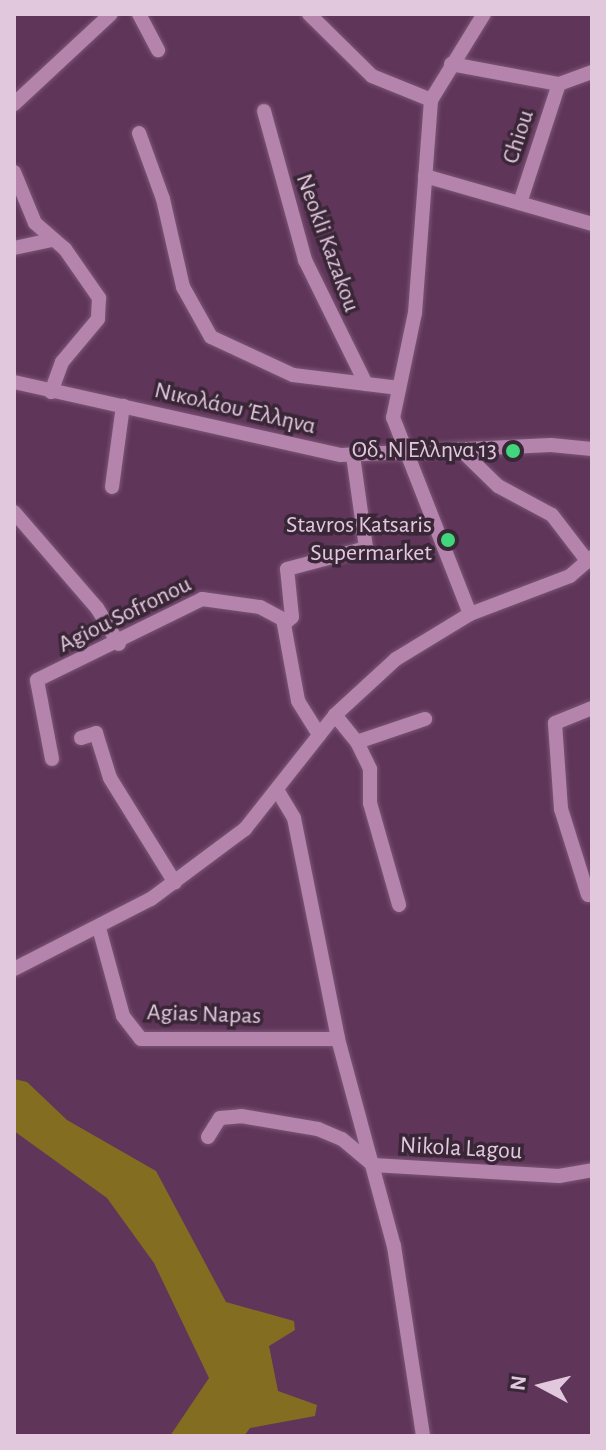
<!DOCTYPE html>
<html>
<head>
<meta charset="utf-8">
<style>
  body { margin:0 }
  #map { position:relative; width:606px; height:1450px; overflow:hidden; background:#60355a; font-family:"Alegreya Sans",sans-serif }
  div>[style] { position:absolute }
  .forest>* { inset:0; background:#836d21 }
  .roads { filter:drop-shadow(0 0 2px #7a5675) drop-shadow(0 0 2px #7a5675) }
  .minor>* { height:14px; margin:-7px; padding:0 7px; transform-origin:7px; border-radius:7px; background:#b584ad }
  .dots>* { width:22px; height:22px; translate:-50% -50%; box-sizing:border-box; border:4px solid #392636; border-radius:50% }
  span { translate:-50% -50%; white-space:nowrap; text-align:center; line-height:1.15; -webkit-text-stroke:7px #392636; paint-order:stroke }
  .street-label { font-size:24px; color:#e2c8dd }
  .poi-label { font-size:24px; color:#e2c8dd }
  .right { translate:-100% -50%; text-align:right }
  .frame { position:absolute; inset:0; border:16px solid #e2c8dd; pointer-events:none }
  .north { position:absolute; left:502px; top:1346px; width:80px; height:80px; -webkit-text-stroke:6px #392636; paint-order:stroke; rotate:277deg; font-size:22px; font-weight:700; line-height:32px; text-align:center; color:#e2c8dd }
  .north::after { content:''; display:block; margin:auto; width:28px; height:36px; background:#e2c8dd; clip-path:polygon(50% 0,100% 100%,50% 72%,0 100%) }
</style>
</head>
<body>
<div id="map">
  <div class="forest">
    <i style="clip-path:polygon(14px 1079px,27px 1082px,67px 1120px,156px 1171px,226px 1302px,294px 1321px,295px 1330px,269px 1346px,278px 1391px,317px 1405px,315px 1416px,250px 1428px,244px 1436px,170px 1436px,209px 1378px,154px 1263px,107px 1198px,14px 1131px)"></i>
  </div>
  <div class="roads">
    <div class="minor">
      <i style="left:139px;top:14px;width:41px;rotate:62.2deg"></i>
      <i style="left:309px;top:14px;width:88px;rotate:44.5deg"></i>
      <i style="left:372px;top:76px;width:64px;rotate:22.1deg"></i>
      <i style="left:451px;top:64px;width:110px;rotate:10.5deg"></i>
      <i style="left:559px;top:84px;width:35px;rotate:-20deg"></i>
      <i style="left:14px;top:104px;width:132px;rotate:-42.9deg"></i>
      <i style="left:264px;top:111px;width:155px;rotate:74.6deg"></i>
      <i style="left:305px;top:260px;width:138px;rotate:63.8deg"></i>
      <i style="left:139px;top:133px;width:70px;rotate:70deg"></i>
      <i style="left:163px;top:199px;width:90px;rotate:77.2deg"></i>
      <i style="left:183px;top:287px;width:57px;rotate:60.8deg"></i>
      <i style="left:211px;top:337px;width:90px;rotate:24.9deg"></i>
      <i style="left:293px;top:375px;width:107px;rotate:7deg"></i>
      <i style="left:14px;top:172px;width:55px;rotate:67.6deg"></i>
      <i style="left:35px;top:223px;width:40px;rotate:41deg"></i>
      <i style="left:65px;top:249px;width:60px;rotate:55.2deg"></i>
      <i style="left:99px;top:298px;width:21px;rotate:93deg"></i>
      <i style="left:98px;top:319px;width:56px;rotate:129.9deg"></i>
      <i style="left:62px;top:362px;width:32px;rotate:110deg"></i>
      <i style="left:425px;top:176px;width:174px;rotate:16deg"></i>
      <i style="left:520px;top:203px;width:125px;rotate:-71.9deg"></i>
      <i style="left:14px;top:248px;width:40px;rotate:-12deg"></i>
      <i style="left:14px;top:382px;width:335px;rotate:12.6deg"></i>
      <i style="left:341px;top:455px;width:210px;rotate:-2.7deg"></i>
      <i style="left:551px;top:445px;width:41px;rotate:5.6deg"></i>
      <i style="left:460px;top:449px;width:53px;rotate:44.2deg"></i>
      <i style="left:498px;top:486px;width:61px;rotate:28.2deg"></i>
      <i style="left:552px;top:515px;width:59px;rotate:52.5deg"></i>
      <i style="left:112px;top:487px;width:82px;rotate:-82.3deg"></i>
      <i style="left:14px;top:512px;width:127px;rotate:49.2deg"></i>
      <i style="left:97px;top:608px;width:42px;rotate:58.6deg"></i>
      <i style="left:470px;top:614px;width:211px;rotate:-111.4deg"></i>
      <i style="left:393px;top:418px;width:107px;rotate:-78.2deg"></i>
      <i style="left:415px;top:313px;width:214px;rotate:-85.7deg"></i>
      <i style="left:431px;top:100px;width:101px;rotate:-58.4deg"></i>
      <i style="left:285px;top:623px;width:9px;rotate:-41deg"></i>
      <i style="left:292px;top:617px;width:48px;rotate:-95.9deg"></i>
      <i style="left:287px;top:569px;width:82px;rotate:-14.9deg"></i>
      <i style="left:366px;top:548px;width:94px;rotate:-98deg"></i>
      <i style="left:335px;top:715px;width:35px;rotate:51deg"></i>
      <i style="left:357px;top:742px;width:72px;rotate:-18.7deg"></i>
      <i style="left:81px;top:738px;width:16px;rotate:-18deg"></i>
      <i style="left:96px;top:733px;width:47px;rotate:72.7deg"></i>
      <i style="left:110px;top:778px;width:123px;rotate:58.2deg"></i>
      <i style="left:357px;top:742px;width:30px;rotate:64deg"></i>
      <i style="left:370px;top:769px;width:34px;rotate:90deg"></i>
      <i style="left:370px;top:803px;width:106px;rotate:74.1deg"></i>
      <i style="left:52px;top:759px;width:80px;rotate:-100.8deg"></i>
      <i style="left:37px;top:680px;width:184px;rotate:-26.1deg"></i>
      <i style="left:202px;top:599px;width:59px;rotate:7.9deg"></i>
      <i style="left:260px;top:607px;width:26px;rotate:28deg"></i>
      <i style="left:283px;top:619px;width:83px;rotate:79.6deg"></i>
      <i style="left:298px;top:701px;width:40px;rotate:58deg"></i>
      <i style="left:279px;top:793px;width:29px;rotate:59deg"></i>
      <i style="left:294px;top:818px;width:225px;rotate:78.7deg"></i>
      <i style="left:338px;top:1039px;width:214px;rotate:74.9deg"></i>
      <i style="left:394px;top:1246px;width:192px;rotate:81.3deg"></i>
      <i style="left:588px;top:895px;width:90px;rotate:-107.4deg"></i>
      <i style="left:561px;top:809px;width:86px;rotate:-94deg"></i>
      <i style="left:555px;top:723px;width:40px;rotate:-22deg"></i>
      <i style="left:99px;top:928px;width:91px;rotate:74.7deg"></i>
      <i style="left:123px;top:1016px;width:29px;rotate:52deg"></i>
      <i style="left:141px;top:1039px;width:197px"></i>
      <i style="left:14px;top:969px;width:154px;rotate:-27.1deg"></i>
      <i style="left:151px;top:899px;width:117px;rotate:-36.7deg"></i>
      <i style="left:245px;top:829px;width:145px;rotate:-51.7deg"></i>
      <i style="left:335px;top:715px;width:83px;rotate:-42.6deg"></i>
      <i style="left:396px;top:659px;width:87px;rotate:-31.3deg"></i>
      <i style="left:470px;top:614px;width:107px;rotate:-20.8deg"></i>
      <i style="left:570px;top:576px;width:29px;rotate:-41deg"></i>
      <i style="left:208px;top:1137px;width:22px;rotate:-58deg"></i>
      <i style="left:220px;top:1118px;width:21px;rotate:-5deg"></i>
      <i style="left:241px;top:1116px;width:78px;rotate:9.6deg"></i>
      <i style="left:318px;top:1129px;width:26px;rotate:23deg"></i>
      <i style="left:342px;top:1139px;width:40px;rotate:40deg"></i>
      <i style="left:373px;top:1165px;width:186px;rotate:3.4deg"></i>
      <i style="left:559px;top:1176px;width:34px;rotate:-10deg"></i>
    </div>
  </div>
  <div class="dots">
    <i style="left:513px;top:451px;background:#40d77c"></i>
    <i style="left:448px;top:540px;background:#40d77c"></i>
  </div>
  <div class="street-label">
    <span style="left:519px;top:137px;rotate:-72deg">Chiou</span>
    <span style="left:327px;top:243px;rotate:70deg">Neokli Kazakou</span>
    <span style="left:235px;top:409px;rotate:13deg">Νικολάου Έλληνα</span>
    <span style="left:125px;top:615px;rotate:-26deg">Agiou Sofronou</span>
    <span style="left:204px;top:1015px;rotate:2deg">Agias Napas</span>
    <span style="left:461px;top:1149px;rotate:3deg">Nikola Lagou</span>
  </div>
  <div class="poi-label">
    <span class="right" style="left:497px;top:451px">Οδ. Ν Ελληνα 13</span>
    <span class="right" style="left:432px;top:540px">Stavros Katsaris<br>Supermarket</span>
  </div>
  <div class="frame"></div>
  <div class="north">N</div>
</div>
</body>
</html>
